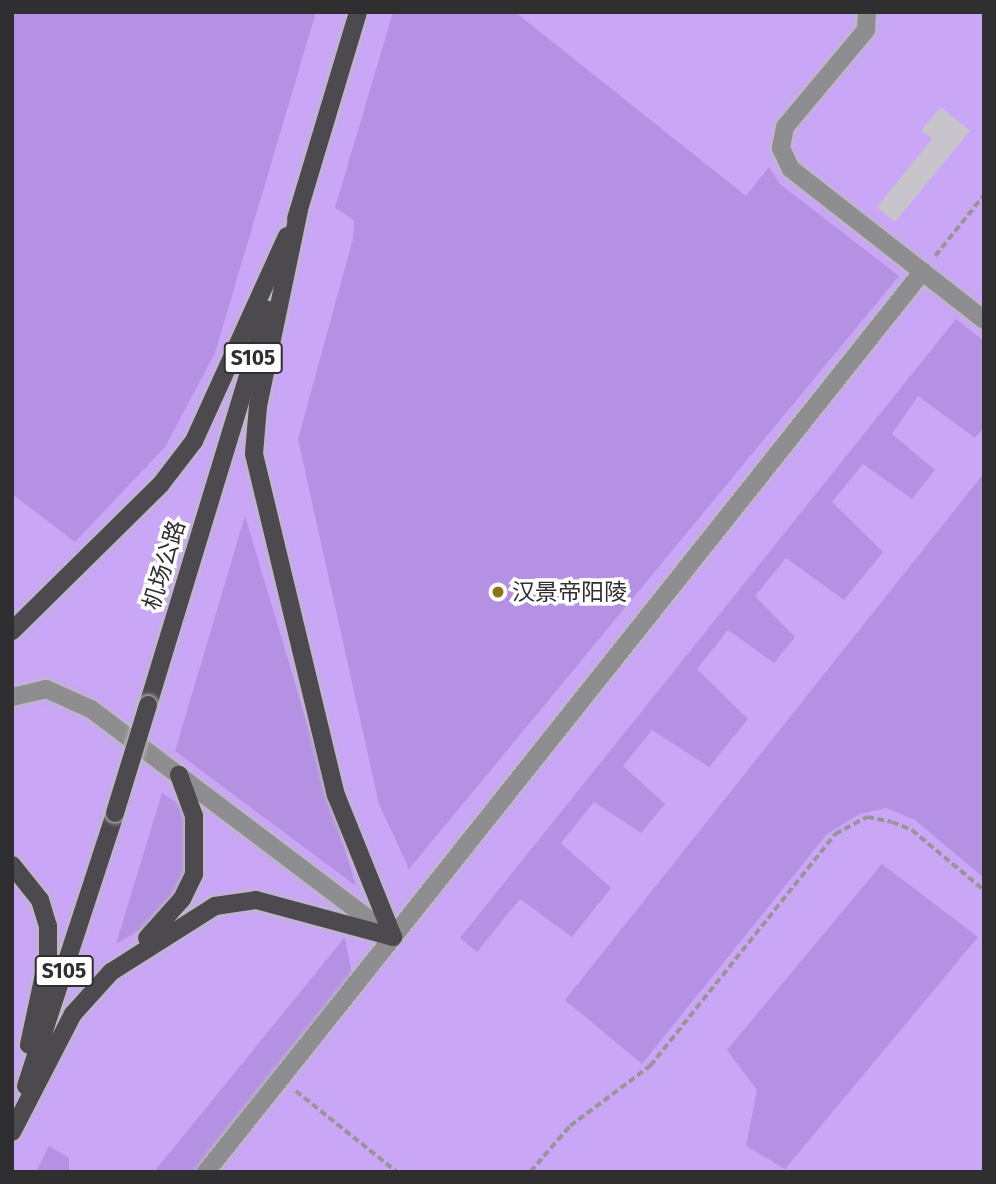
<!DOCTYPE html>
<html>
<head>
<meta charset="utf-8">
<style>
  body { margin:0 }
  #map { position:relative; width:996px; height:1184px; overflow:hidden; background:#e1dee4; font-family:"Fira Sans","Noto Sans SC",sans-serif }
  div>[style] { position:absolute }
  .green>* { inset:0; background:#c9a6f6 }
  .forest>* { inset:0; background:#b591e3 }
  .building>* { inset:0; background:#c7c5cb }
  .path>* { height:3.5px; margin-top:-1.75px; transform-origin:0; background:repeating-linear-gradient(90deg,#979599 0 7px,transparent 0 10.5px) }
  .roads { filter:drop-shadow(0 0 2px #bdbbc0) drop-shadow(0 0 2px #bdbbc0) }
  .minor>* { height:18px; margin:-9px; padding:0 9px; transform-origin:9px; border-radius:9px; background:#8e8d8f }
  .major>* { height:18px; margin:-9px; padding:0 9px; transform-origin:9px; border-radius:9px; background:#4c4a4e }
  .bridges { filter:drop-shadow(0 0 2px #bdbbc0) drop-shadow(0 0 2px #bdbbc0) }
  .major-bridge>* { height:18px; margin:-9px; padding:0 9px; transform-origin:9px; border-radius:9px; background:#4c4a4e }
  .dots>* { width:19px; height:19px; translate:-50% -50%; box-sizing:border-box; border:4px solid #fff; border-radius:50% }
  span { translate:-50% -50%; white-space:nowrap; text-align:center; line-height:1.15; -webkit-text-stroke:7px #fff; paint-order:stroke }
  .shield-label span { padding:2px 5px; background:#fff; border:2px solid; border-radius:5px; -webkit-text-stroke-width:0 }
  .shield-label { font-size:21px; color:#2f2e31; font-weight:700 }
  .street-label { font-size:23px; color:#2f2e31 }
  .poi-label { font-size:23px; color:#2f2e31 }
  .left { translate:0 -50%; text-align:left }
  .frame { position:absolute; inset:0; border:14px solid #2f2e31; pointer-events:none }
</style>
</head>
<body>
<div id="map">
  <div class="green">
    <i style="clip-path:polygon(12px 12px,984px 12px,984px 1172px,12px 1172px)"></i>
  </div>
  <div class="forest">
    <i style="clip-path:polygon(12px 12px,316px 12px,215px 353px,165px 447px,75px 542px,12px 494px)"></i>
    <i style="clip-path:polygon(393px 12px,515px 12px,746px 196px,769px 167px,780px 184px,899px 276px,409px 869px,379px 804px,298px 439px,353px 239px,354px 220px,335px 208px)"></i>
    <i style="clip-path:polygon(956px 319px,984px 341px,984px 428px,975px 438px,918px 396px,892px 434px,935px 470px,912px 499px,863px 464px,832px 502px,883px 552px,844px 600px,786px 558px,755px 596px,795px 637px,774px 663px,728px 630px,697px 669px,748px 719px,709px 767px,652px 730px,623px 766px,665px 804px,641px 833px,594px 802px,561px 843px,611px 888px,572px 937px,520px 899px,477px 952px,460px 938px)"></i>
    <i style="clip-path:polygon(984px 473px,984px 878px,915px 820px,886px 808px,859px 814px,826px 835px,642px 1064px,565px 1000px)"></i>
    <i style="clip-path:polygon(245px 516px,356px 886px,175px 751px)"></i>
    <i style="clip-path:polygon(162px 793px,190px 811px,199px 847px,162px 917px,116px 944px)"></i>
    <i style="clip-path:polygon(882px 864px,978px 937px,785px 1169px,746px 1146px,757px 1090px,727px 1050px)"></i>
    <i style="clip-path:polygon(345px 937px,352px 975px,196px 1172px,154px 1172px)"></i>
    <i style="clip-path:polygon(49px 1146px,69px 1158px,69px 1172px,36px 1172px)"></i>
  </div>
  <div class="building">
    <i style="clip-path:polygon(941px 107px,970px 131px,895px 222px,877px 207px,932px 139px,921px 130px)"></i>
  </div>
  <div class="path">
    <i style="left:935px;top:256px;width:78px;rotate:-51.2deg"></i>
    <i style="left:296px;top:1091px;width:129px;rotate:38.7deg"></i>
    <i style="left:530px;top:1172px;width:61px;rotate:-49deg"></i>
    <i style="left:570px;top:1126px;width:100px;rotate:-36.9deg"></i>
    <i style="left:650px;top:1066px;width:297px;rotate:-51.4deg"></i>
    <i style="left:835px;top:834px;width:36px;rotate:-28deg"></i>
    <i style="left:867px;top:817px;width:25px;rotate:11deg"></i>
    <i style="left:892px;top:822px;width:22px;rotate:22deg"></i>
    <i style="left:912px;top:830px;width:94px;rotate:39.8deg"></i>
  </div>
  <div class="roads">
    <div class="minor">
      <i style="left:867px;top:12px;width:18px;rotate:93deg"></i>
      <i style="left:866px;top:30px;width:126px;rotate:129.9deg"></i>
      <i style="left:785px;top:127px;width:21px;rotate:101deg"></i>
      <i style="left:781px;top:148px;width:23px;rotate:65deg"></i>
      <i style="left:791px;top:169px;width:245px;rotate:38deg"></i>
      <i style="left:12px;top:697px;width:35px;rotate:-13deg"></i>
      <i style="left:46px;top:689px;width:49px;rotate:24deg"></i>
      <i style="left:91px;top:709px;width:378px;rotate:37.1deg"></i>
      <i style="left:206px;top:1172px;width:1151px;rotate:-51.49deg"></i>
    </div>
    <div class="major">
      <i style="left:299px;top:210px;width:200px;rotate:101.8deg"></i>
      <i style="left:258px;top:406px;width:48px;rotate:94.8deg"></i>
      <i style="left:254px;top:454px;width:351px;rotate:76.5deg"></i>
      <i style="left:336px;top:795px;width:153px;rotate:68.1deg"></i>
      <i style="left:296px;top:219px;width:216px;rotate:-73.3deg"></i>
      <i style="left:12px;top:631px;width:209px;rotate:-44.6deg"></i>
      <i style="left:161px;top:484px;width:54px;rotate:-52.5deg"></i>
      <i style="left:194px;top:441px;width:225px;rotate:-65.6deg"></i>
      <i style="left:148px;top:705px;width:413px;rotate:-73.1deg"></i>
      <i style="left:12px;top:865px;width:45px;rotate:51.3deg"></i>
      <i style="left:40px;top:900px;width:27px;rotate:73deg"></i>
      <i style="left:48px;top:926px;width:30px;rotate:90deg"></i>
      <i style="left:48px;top:956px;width:91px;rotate:102.1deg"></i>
      <i style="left:147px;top:938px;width:52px;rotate:-48.1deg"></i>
      <i style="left:182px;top:899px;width:28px;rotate:-64deg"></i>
      <i style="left:194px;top:874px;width:58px;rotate:-90deg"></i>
      <i style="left:194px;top:816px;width:44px;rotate:-110.1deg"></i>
      <i style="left:26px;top:1086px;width:287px;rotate:-71.9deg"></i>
      <i style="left:12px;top:1132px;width:133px;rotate:-62.7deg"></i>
      <i style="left:73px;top:1014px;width:57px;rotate:-47.9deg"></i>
      <i style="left:111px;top:972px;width:123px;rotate:-32.4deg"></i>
      <i style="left:215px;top:906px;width:41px;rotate:-8.3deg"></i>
      <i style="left:256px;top:900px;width:142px;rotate:15.1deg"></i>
    </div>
  </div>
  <div class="bridges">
    <div class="major-bridge">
      <i style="left:115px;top:813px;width:113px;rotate:-73deg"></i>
    </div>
  </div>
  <div class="dots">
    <i style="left:498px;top:592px;background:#8b7417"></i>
  </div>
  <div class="shield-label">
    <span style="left:253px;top:358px">S105</span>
    <span style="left:64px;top:971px">S105</span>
  </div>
  <div class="street-label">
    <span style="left:164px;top:565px;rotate:-73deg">机场公路</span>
  </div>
  <div class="poi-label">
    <span class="left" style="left:512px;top:592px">汉景帝阳陵</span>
  </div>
  <div class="frame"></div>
</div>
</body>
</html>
